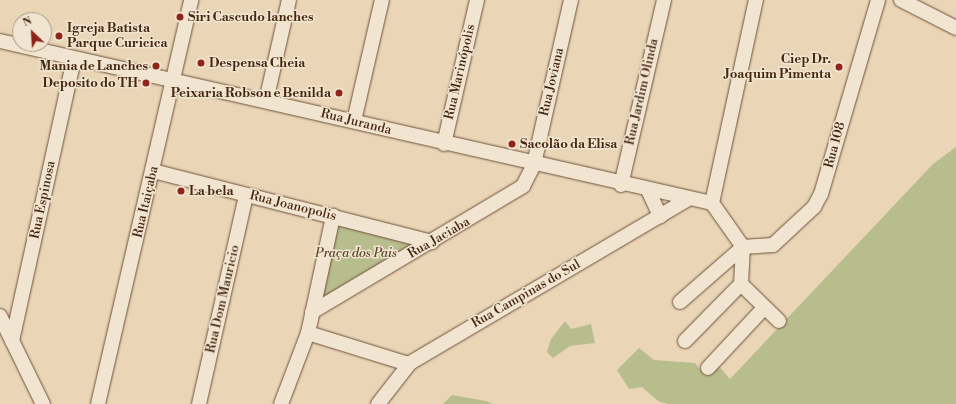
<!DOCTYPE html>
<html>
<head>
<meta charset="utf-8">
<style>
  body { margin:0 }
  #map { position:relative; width:956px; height:404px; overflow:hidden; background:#ead5b7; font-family:"Libre Bodoni",serif }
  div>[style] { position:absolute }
  .green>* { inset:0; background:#b8bd8d }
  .roads { filter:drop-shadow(0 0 1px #6f523a) drop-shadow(0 0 1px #6f523a) }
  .minor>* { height:14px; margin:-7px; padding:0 7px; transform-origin:7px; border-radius:7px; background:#f1e4d0 }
  .dots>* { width:11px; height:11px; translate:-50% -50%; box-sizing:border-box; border:2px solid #f1e4d0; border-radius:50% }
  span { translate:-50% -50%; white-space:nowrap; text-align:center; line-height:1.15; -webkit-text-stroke:3px #f1e4d0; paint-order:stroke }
  .poi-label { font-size:13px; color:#462711; font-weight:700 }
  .left { translate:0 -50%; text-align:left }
  .right { translate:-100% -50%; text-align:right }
  .street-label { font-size:13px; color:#462711 }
  .park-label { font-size:13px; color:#5d452a; font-style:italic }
  .north { position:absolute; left:12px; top:12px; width:40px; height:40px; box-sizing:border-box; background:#f1e4d0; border:1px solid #ad9884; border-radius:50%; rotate:335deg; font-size:11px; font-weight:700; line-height:16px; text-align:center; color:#462711 }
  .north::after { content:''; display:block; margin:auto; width:14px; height:18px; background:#8f2418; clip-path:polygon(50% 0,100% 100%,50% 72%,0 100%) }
</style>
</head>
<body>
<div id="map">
  <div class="green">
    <i style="clip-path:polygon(956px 147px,956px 404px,668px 404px,658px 401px,642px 387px,629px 389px,617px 370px,639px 348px,654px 360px,695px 363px,706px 376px,717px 364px,730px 379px,933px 164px)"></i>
    <i style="clip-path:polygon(334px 218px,432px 241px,313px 312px)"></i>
    <i style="clip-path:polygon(565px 321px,571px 329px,591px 324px,595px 343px,570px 346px,553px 358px,547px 352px,551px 339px)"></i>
    <i style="clip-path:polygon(452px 395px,486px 401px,493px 404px,443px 404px)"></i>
  </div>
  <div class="roads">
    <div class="minor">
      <i style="left:901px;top:0;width:62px;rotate:27deg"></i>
      <i style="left:0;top:41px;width:730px;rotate:12.82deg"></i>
      <i style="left:266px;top:101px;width:104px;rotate:-77.2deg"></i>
      <i style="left:354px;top:121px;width:124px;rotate:-77deg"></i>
      <i style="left:444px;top:144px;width:148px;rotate:-77.1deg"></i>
      <i style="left:153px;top:171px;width:288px;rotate:14.3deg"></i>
      <i style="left:621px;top:185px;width:190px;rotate:-76.9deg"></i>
      <i style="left:648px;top:190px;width:29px;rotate:65deg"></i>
      <i style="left:712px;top:203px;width:208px;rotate:-77.8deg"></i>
      <i style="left:741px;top:284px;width:53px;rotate:44.2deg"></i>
      <i style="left:680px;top:302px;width:84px;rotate:-41.1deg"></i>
      <i style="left:743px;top:247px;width:30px;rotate:-4deg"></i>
      <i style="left:773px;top:245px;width:56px;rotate:-42.8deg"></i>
      <i style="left:814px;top:207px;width:15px;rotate:-62deg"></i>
      <i style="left:821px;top:194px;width:202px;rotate:-73.6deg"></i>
      <i style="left:312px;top:312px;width:246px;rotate:-30.8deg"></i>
      <i style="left:523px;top:186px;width:25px;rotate:-63deg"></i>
      <i style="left:534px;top:164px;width:168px;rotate:-77.3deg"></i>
      <i style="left:0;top:316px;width:98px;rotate:64deg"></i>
      <i style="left:308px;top:333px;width:105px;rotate:17.2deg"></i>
      <i style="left:12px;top:341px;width:289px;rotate:-77.6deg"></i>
      <i style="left:685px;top:341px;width:80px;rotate:-45.5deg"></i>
      <i style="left:741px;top:284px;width:37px;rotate:-87deg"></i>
      <i style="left:743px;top:247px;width:54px;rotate:-125.2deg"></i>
      <i style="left:708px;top:368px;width:82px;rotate:-47deg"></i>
      <i style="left:98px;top:404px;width:415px;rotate:-77deg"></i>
      <i style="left:199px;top:404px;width:214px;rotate:-77.3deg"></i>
      <i style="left:281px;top:404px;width:76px;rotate:-69.2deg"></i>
      <i style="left:308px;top:333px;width:120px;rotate:-77.9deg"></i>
      <i style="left:378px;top:404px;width:52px;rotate:-52deg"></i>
      <i style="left:410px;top:363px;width:321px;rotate:-30.5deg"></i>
    </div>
  </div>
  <div class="dots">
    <i style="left:180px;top:17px;background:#8f2418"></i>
    <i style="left:59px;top:36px;background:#8f2418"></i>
    <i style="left:201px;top:63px;background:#8f2418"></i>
    <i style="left:156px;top:66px;background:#8f2418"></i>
    <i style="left:839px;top:67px;background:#8f2418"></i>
    <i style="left:146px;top:83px;background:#8f2418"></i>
    <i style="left:339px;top:93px;background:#8f2418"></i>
    <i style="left:512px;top:144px;background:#8f2418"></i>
    <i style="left:181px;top:191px;background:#8f2418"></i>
  </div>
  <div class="poi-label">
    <span class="left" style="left:188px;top:17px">Siri Cascudo lanches</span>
    <span class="left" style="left:67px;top:36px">Igreja Batista<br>Parque Curicica</span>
    <span class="right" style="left:831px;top:67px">Ciep Dr.<br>Joaquim Pimenta</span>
    <span class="left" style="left:209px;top:63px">Despensa Cheia</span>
    <span class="right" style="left:148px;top:66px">Mania de Lanches</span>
    <span class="right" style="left:138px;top:83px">Deposito do TH</span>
    <span class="right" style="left:331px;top:93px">Peixaria Robson e Benilda</span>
    <span class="left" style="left:520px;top:144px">Sacolão da Elisa</span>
    <span class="left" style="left:189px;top:191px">La bela</span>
  </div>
  <div class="street-label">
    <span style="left:460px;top:72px;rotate:-77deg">Rua Marinópolis</span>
    <span style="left:552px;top:82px;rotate:-77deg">Rua Joviana</span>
    <span style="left:642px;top:92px;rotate:-77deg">Rua Jardim Olinda</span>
    <span style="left:356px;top:122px;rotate:14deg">Rua Juranda</span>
    <span style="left:835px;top:145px;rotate:-75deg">Rua 108</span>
    <span style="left:43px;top:200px;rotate:-78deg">Rua Espinosa</span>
    <span style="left:146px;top:202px;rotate:-77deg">Rua Itaiçaba</span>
    <span style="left:293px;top:206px;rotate:14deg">Rua Joanopolis</span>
    <span style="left:439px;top:238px;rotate:-30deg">Rua Jaciaba</span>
    <span style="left:526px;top:294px;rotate:-30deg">Rua Campinas do Sul</span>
    <span style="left:223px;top:299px;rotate:-77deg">Rua Dom Mauricio</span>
  </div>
  <div class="park-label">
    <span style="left:356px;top:253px">Praça dos Pais</span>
  </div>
  <div class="north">N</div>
</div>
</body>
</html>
